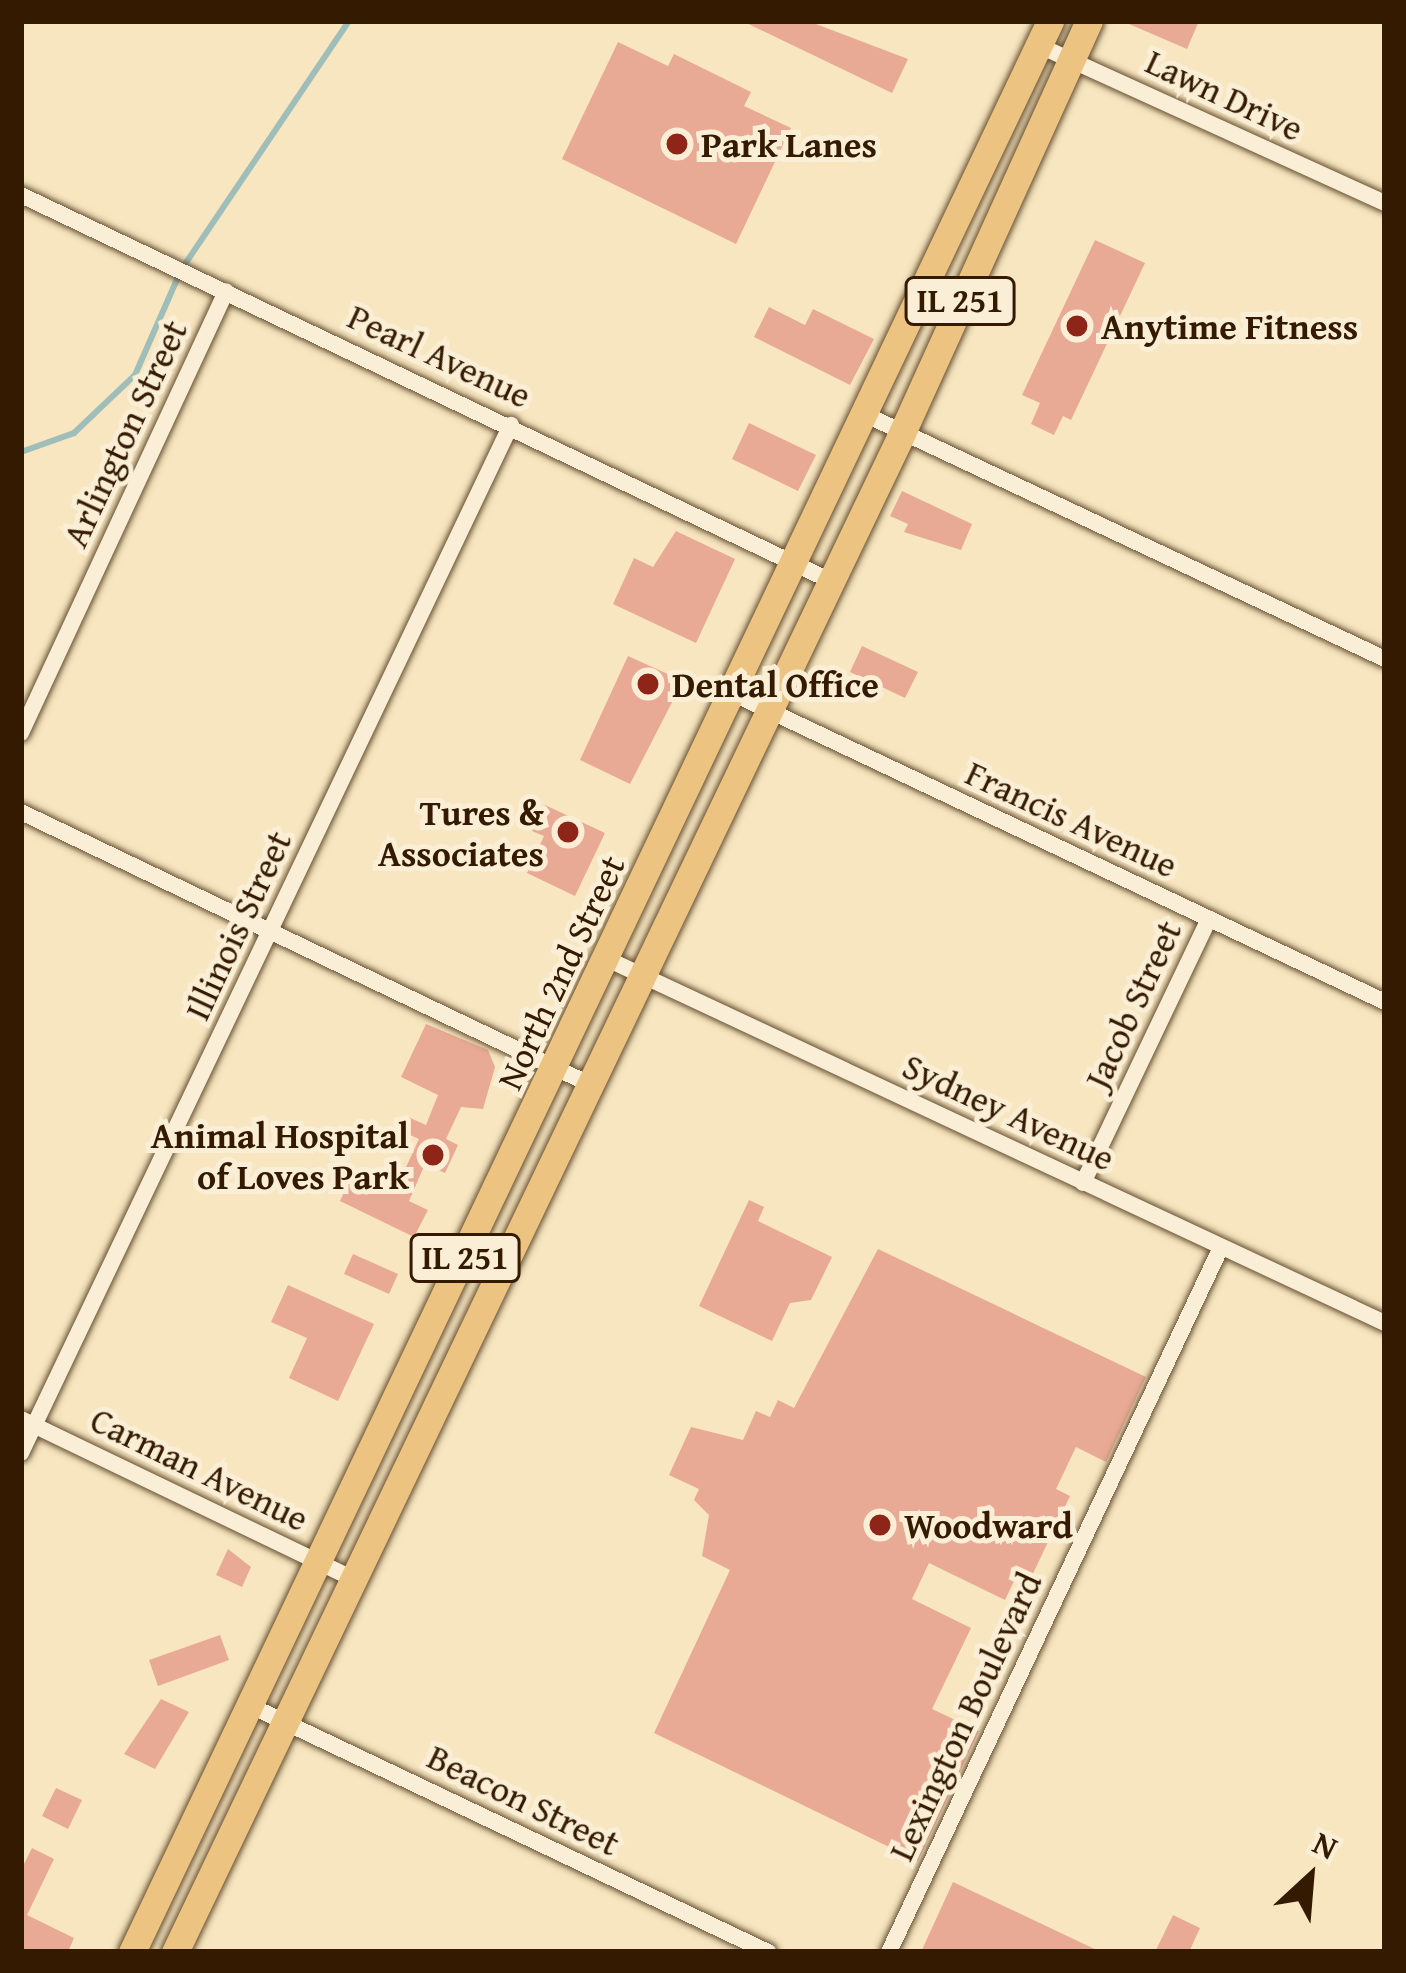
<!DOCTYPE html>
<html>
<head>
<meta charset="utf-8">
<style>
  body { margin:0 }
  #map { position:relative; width:1406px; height:1973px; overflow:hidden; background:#f7e6c0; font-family:"Gentium Book Plus",serif }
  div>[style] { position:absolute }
  .stream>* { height:6px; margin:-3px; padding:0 3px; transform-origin:3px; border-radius:3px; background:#9fbeb9 }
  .building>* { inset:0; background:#e9aa95 }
  .roads { filter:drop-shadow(0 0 3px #654e30) drop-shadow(0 0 3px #654e30) }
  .street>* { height:16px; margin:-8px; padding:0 8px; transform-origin:8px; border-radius:8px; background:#faefd6 }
  .primary>* { height:27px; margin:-13.5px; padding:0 13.5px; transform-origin:13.5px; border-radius:13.5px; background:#ecc380 }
  .dots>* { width:33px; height:33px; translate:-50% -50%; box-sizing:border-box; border:6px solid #faefd6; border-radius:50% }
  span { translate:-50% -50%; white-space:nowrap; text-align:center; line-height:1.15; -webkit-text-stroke:10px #faefd6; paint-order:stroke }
  .shield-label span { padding:3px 9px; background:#faefd6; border:3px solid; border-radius:9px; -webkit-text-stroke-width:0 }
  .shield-label { font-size:33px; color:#341b00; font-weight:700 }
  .street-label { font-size:36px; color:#341b00 }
  .poi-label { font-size:36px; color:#341b00; font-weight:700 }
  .left { translate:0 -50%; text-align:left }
  .right { translate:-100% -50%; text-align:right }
  .frame { position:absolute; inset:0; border:24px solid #341b00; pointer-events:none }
  .north { position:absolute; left:1250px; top:1817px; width:120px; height:120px; -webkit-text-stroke:9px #faefd6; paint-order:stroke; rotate:26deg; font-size:33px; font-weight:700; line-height:48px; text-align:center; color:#341b00 }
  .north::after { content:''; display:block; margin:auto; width:42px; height:54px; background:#341b00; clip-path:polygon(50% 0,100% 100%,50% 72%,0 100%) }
</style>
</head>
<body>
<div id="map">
  <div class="stream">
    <i style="left:21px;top:452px;width:56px;rotate:-19.7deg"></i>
    <i style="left:74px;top:433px;width:84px;rotate:-43.6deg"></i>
    <i style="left:135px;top:375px;width:115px;rotate:-66.3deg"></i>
    <i style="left:181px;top:270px;width:300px;rotate:-56deg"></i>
  </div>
  <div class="building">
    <i style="clip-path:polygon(742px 21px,808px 21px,908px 59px,892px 93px)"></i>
    <i style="clip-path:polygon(1122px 21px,1199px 21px,1187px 49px)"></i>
    <i style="clip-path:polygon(618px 42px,668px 66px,674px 54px,751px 92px,744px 106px,791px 128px,736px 244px,562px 159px)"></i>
    <i style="clip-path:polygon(1095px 240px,1145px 263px,1071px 420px,1063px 416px,1054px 435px,1031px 424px,1040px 403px,1022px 395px)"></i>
    <i style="clip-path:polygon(769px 307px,805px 325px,813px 309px,874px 339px,850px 385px,754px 337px)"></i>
    <i style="clip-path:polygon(749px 423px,816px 455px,798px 491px,732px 459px)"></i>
    <i style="clip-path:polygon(902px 491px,972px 524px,961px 550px,904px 532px,908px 524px,890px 516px)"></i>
    <i style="clip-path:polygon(676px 531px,735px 559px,696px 643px,613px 604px,634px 558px,653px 567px)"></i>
    <i style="clip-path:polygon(862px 646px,918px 672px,905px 698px,850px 672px)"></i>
    <i style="clip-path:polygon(628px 656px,683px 681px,630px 784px,580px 760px)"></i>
    <i style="clip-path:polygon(545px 805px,605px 833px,575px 896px,527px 873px,544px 836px,532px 831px)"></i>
    <i style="clip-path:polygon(426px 1024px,488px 1050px,495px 1067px,483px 1109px,461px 1107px,446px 1139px,458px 1145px,445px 1173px,425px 1164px,409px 1201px,428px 1210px,414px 1237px,340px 1201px,353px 1173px,394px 1193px,419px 1139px,401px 1131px,408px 1117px,426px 1125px,438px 1095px,401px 1077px)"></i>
    <i style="clip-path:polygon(749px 1200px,764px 1207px,758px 1221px,832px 1257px,811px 1300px,790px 1303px,772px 1341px,699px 1306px)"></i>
    <i style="clip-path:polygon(878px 1249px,1146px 1377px,1106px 1462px,1076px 1447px,1056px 1489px,1070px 1496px,1028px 1584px,1015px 1579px,1005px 1600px,929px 1563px,912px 1599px,971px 1628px,932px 1709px,979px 1731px,918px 1861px,654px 1733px,730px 1570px,702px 1556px,709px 1515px,694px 1500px,699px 1489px,669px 1475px,691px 1427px,743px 1440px,756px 1411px,770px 1417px,778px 1400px,794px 1408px)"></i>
    <i style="clip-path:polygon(353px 1254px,398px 1274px,389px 1294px,344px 1274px)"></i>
    <i style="clip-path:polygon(288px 1285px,374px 1324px,338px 1401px,289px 1378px,307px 1338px,271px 1322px)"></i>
    <i style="clip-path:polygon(228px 1549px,251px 1567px,242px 1587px,216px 1575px)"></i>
    <i style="clip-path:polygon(220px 1635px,229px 1660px,158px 1686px,149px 1660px)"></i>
    <i style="clip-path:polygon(161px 1699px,189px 1712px,155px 1769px,124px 1754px)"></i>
    <i style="clip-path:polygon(56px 1788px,82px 1800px,68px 1829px,42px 1816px)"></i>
    <i style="clip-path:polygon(32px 1848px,54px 1859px,27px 1915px,74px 1938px,68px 1952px,21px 1952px,21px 1870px)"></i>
    <i style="clip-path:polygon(953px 1882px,1101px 1952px,921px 1952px)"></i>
    <i style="clip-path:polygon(1173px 1915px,1200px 1928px,1189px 1952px,1155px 1952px)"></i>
  </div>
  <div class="roads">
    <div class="street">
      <i style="left:1038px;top:45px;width:381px;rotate:24.5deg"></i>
      <i style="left:21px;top:195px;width:895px;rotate:25.48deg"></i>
      <i style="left:862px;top:413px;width:578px;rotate:25.19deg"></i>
      <i style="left:732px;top:693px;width:722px;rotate:25.32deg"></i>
      <i style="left:21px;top:733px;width:487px;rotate:-65.1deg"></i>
      <i style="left:21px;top:812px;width:625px;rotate:25.58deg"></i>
      <i style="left:605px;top:958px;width:861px;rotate:25.08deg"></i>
      <i style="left:1083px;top:1183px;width:293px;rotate:-64.5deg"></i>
      <i style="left:21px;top:1419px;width:365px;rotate:25.7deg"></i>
      <i style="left:21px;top:1453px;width:1139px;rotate:-64.52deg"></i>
      <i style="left:251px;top:1706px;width:573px;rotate:25.45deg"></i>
      <i style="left:889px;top:1952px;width:779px;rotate:-64.78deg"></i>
    </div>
    <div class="primary">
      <i style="left:132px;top:1952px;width:2138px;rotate:-64.57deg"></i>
      <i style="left:175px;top:1952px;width:1684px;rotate:-64.42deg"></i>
      <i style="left:902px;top:433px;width:452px;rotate:-65.6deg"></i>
    </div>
  </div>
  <div class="dots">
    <i style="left:677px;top:144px;background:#8f2418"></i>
    <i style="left:1077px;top:326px;background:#8f2418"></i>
    <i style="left:648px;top:684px;background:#8f2418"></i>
    <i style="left:568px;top:832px;background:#8f2418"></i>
    <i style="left:433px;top:1155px;background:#8f2418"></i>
    <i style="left:880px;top:1525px;background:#8f2418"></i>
  </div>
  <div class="shield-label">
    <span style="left:960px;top:301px">IL 251</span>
    <span style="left:465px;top:1258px">IL 251</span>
  </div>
  <div class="street-label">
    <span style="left:1225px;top:94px;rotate:25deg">Lawn Drive</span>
    <span style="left:440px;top:355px;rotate:25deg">Pearl Avenue</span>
    <span style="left:124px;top:433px;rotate:-65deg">Arlington Street</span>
    <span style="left:1072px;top:818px;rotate:25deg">Francis Avenue</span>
    <span style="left:237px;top:925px;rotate:-65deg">Illinois Street</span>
    <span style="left:560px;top:972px;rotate:-65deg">North 2nd Street</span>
    <span style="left:1132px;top:1004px;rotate:-65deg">Jacob Street</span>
    <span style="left:1009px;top:1111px;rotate:25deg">Sydney Avenue</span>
    <span style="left:200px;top:1468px;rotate:26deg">Carman Avenue</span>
    <span style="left:964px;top:1716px;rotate:-65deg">Lexington Boulevard</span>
    <span style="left:524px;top:1799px;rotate:26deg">Beacon Street</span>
  </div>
  <div class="poi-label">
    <span class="left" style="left:701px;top:144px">Park Lanes</span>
    <span class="left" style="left:1101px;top:326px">Anytime Fitness</span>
    <span class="left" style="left:672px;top:684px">Dental Office</span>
    <span class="right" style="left:544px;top:832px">Tures &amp;<br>Associates</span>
    <span class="right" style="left:409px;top:1155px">Animal Hospital<br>of Loves Park</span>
    <span class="left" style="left:904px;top:1525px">Woodward</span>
  </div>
  <div class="frame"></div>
  <div class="north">N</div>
</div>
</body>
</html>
